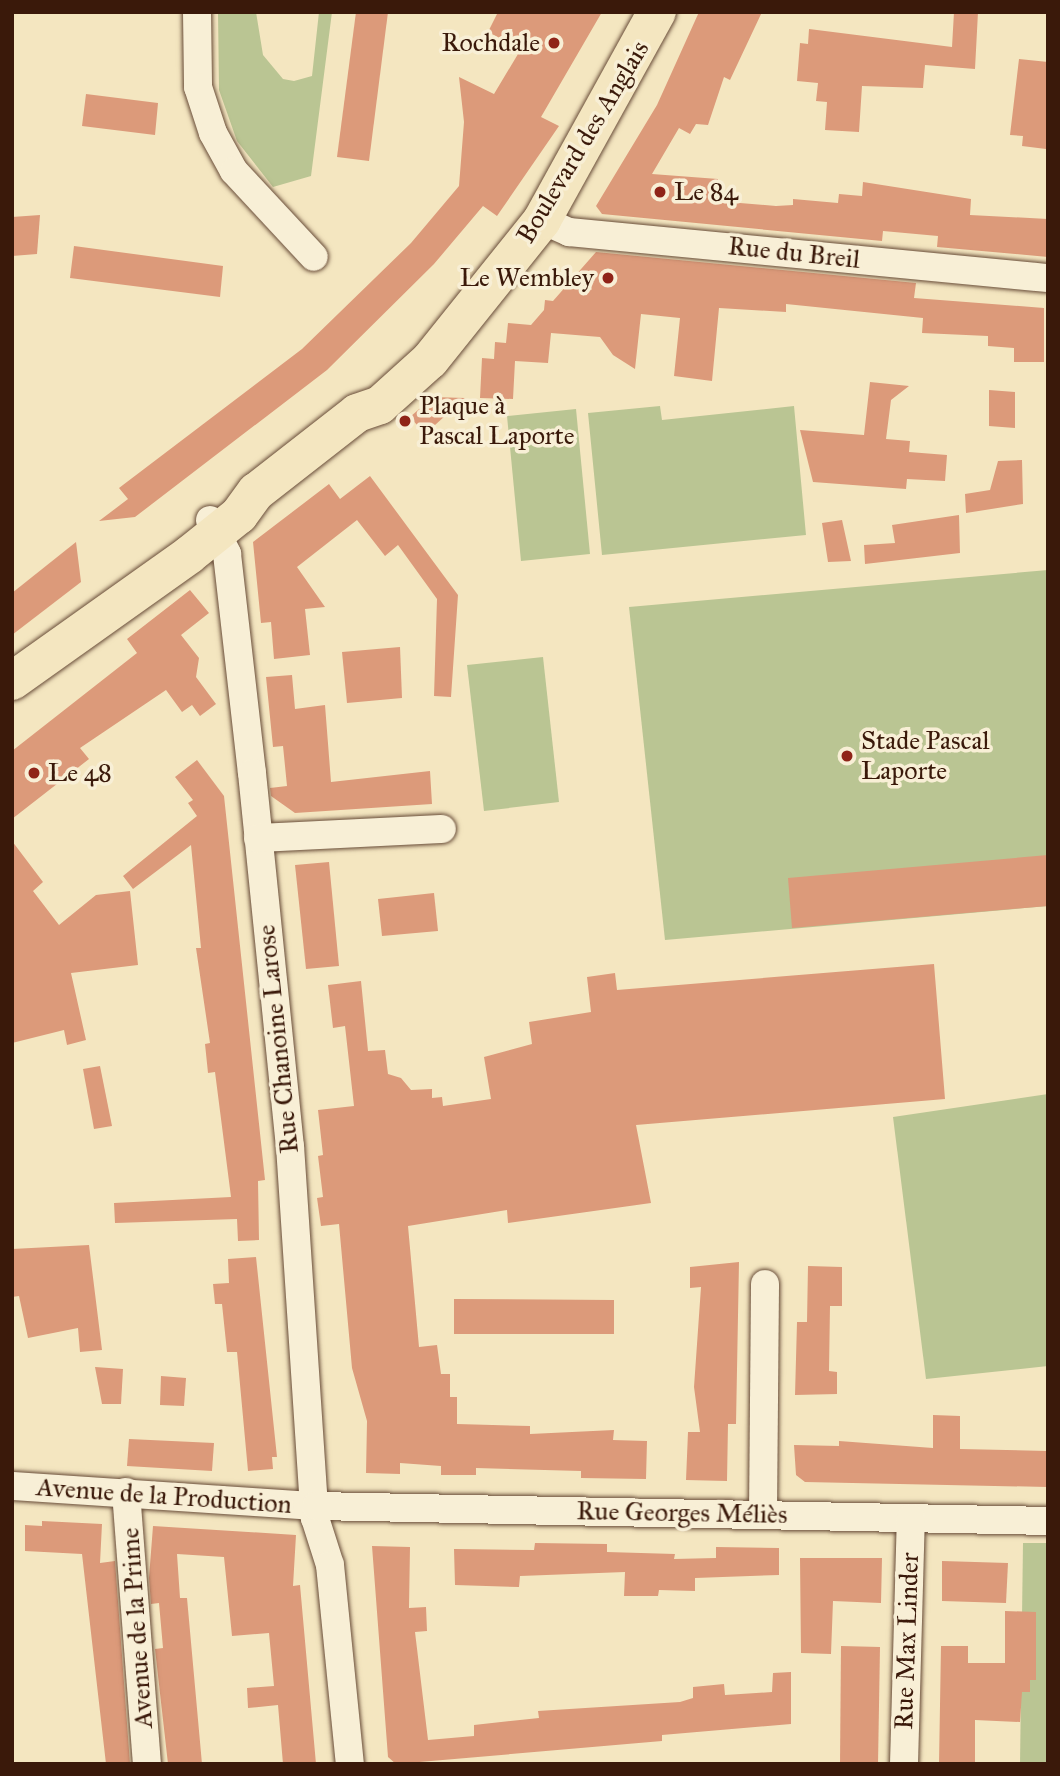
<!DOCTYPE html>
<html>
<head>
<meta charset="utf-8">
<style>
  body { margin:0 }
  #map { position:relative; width:1060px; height:1776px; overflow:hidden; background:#f4e6c0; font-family:"IM FELL Great Primer",serif }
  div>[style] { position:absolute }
  .green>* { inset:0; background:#bac593 }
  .building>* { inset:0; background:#dc9a7a }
  .roads { filter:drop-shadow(0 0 2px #684c38) drop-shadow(0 0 2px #684c38) }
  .street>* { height:28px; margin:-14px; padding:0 14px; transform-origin:14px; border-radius:14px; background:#f8efd6 }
  .primary>* { height:38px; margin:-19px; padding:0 19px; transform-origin:19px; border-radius:19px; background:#f4e6c0 }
  .dots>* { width:19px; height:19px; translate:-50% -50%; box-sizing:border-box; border:4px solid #f8efd6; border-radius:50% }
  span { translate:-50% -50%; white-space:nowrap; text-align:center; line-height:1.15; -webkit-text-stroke:7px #f8efd6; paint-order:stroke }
  .poi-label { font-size:26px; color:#3a190a }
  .right { translate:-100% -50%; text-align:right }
  .left { translate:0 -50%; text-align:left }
  .street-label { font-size:26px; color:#3a190a }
  .frame { position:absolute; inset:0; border:14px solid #3a190a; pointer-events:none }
</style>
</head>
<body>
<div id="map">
  <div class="green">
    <i style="clip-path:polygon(218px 12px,256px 12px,263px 55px,283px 79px,294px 81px,312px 76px,319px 12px,332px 12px,311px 176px,273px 187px,237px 141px,219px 90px)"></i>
    <i style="clip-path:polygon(660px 406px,662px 420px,794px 406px,806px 535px,602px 555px,588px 413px)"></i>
    <i style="clip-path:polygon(576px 409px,590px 554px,521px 561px,507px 416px)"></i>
    <i style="clip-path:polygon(1048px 570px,1048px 906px,665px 940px,629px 607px)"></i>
    <i style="clip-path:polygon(543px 657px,559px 802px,484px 811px,467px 665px)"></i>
    <i style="clip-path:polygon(1048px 1094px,1048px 1366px,926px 1379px,893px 1117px)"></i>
    <i style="clip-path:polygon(1023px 1543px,1048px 1543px,1048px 1764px,1020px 1764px)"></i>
  </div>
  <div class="building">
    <i style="clip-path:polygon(356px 12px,388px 12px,369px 161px,337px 157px)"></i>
    <i style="clip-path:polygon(498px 12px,602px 12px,541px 117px,559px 126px,497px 216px,483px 206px,434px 264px,327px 370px,135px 517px,99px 521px,128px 499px,119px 488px,302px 349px,411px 243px,459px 186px,464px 122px,459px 77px,494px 94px,521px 49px,488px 32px)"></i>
    <i style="clip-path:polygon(699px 12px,762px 12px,730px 80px,724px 77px,708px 125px,696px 124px,690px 134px,679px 128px,652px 174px,718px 179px,716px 201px,776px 206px,793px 205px,793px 199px,838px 203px,839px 194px,862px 196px,863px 182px,971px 199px,970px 215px,1048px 219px,1048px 257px,937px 247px,938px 236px,883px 231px,882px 241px,602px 214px,596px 206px,657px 105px)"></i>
    <i style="clip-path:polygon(954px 12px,978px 12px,975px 69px,925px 65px,923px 88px,862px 86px,859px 132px,825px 130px,827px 102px,816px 101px,818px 83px,797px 81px,800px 43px,808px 44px,809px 29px,952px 47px)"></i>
    <i style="clip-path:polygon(1019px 59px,1048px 62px,1046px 149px,1022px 146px,1023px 136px,1010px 135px)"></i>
    <i style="clip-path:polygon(86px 94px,158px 103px,155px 135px,82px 126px)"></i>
    <i style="clip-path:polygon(40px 215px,37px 254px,12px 256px,12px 217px)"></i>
    <i style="clip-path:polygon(74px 246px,223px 266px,220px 297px,70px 278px)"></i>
    <i style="clip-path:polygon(596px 252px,916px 283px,914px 298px,1044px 308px,1044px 362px,1014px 362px,1014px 348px,988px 346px,988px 336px,922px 333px,923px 318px,786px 304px,786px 312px,719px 308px,712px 381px,674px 376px,680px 318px,641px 314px,635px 369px,613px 355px,600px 337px,551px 333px,548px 363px,515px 361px,513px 399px,480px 398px,482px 358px,494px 359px,495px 342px,506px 343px,508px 323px,531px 325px,544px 310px,545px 300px,553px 301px)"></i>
    <i style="clip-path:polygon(870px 382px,909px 386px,891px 400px,886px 439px,910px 441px,909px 452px,947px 455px,945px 481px,907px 479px,906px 489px,813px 482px,800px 430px,864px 435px)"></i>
    <i style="clip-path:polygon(989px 390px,1015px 392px,1015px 428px,989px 426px)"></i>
    <i style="clip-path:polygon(433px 397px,465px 398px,425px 434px,410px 417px)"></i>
    <i style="clip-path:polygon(1022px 460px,1023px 504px,966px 513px,965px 494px,990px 490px,998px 461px)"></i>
    <i style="clip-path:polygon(370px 476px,458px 595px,451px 697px,434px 696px,437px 599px,398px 545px,385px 556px,357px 520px,297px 567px,325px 607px,305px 609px,310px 655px,274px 659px,271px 622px,261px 623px,253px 542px,329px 484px,340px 499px)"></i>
    <i style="clip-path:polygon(959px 515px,960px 553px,865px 564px,864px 545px,895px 543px,892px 525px)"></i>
    <i style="clip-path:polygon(842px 520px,851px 561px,828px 562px,822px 523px)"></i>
    <i style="clip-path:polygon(76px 542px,81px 582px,12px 635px,12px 593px)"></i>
    <i style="clip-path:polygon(190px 590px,209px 613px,181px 635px,199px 658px,196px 677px,216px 704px,200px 716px,192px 705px,182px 712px,166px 690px,80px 748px,89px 759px,12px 819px,12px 751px,137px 653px,127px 639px)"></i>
    <i style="clip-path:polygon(400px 647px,402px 698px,347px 703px,342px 652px)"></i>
    <i style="clip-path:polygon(292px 675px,295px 709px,325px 705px,331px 782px,430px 771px,432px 804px,295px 813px,271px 796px,270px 788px,287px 786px,283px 746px,273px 747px,266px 677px)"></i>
    <i style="clip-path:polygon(197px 760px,224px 796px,265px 1180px,258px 1181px,259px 1240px,238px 1241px,237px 1219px,115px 1223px,114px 1203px,231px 1197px,215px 1072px,208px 1073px,205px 1044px,210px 1043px,196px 948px,201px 948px,191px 845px,133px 889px,123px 876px,197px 816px,188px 803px,193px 800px,175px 777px)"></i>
    <i style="clip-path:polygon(12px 841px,43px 882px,33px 891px,59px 925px,96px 895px,130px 891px,138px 965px,71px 973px,86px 1040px,67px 1045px,64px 1030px,12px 1043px)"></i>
    <i style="clip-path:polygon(1048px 855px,1048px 906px,792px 928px,788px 878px)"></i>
    <i style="clip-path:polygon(329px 862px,339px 966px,306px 969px,295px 865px)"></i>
    <i style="clip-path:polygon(434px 893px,438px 931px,382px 936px,378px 899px)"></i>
    <i style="clip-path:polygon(934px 964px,945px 1099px,636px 1125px,651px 1203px,508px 1223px,507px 1210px,408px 1226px,419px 1347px,437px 1345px,441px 1374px,450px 1374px,450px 1397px,457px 1397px,457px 1424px,530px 1426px,530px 1434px,614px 1430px,613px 1440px,647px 1441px,646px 1479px,581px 1478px,581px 1471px,476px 1468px,476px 1475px,441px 1475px,441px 1466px,400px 1463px,400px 1474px,366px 1473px,367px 1421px,352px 1368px,339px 1224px,321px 1226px,317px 1198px,323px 1197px,318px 1156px,323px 1155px,318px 1110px,354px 1106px,345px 1026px,333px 1028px,328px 985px,361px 981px,368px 1051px,385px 1050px,388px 1074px,401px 1078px,411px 1090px,432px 1089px,432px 1098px,442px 1097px,443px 1106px,491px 1099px,484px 1057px,532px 1044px,529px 1022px,591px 1012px,587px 977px,615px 973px,617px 990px)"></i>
    <i style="clip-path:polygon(100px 1066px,112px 1126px,94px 1129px,83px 1069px)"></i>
    <i style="clip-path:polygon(89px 1245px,102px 1350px,80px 1352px,78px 1328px,28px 1338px,19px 1296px,12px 1297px,12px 1249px)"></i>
    <i style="clip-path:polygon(256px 1257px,277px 1457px,272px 1457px,273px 1469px,248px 1471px,237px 1352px,227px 1352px,222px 1304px,215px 1304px,213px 1284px,229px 1283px,228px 1259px)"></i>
    <i style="clip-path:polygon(739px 1262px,736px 1424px,728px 1424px,727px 1481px,686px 1480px,688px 1432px,700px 1432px,694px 1387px,701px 1287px,690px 1288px,690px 1267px)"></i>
    <i style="clip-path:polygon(808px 1266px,842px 1267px,842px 1306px,830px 1306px,829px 1371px,837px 1372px,837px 1394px,795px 1395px,797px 1322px,807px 1322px)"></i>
    <i style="clip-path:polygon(454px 1299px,614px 1300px,614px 1334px,454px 1334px)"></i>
    <i style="clip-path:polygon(95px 1367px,123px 1369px,121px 1404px,102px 1404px)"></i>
    <i style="clip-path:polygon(161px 1376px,186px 1378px,184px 1406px,160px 1405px)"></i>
    <i style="clip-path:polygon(933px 1415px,960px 1416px,960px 1449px,1047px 1451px,1047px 1487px,805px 1482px,796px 1475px,794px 1445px,839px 1446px,839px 1441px,933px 1448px)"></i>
    <i style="clip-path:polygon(129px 1439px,214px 1443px,212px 1471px,127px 1466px)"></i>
    <i style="clip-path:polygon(42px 1521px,102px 1524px,100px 1563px,115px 1561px,130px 1764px,106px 1764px,82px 1554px,25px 1551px,25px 1525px,42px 1526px)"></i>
    <i style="clip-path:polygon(153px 1526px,296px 1535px,293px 1586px,300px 1585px,316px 1764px,283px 1764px,278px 1705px,248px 1708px,247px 1688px,274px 1686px,269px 1633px,232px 1636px,224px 1557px,177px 1554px,180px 1598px,187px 1598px,202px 1764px,168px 1764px,155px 1649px,163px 1648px,159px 1603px,151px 1604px,149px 1578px)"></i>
    <i style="clip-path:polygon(535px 1543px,607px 1544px,607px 1552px,675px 1554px,674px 1559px,716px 1558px,716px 1547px,779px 1548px,779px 1575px,695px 1578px,695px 1591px,659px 1590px,658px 1596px,624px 1596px,625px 1572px,520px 1576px,519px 1587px,455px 1585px,454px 1549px,534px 1550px)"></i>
    <i style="clip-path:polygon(372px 1546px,410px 1547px,409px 1608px,426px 1607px,427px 1631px,415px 1632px,428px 1740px,474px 1736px,474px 1725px,539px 1718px,538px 1711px,680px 1702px,693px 1698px,693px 1687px,724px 1684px,725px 1695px,772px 1692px,773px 1673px,791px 1672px,791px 1724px,662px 1735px,662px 1741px,396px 1764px,388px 1757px)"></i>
    <i style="clip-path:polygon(800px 1558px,882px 1558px,881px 1603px,833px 1601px,831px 1654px,801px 1653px)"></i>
    <i style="clip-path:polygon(942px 1561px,1008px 1563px,1006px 1603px,942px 1601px)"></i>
    <i style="clip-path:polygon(1005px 1611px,1036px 1612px,1036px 1680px,1030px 1680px,1030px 1692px,1022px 1692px,1020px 1722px,975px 1720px,975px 1764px,939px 1764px,941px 1646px,968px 1646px,968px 1663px,1005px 1663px)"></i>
    <i style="clip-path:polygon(841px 1646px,880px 1647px,878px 1764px,840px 1764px)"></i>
  </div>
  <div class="roads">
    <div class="street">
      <i style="left:197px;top:12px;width:75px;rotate:89.2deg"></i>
      <i style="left:198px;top:87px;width:48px;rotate:71.9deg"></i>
      <i style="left:213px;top:133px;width:43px;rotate:61.1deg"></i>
      <i style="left:234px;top:171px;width:117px;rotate:47.1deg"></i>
      <i style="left:542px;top:220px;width:30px;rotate:24deg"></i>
      <i style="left:569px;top:232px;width:481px;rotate:5.5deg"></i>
      <i style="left:210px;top:520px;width:38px;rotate:63deg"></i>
      <i style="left:227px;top:554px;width:220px;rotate:83.5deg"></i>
      <i style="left:252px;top:773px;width:375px;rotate:84.2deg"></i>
      <i style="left:290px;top:1146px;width:373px;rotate:86.2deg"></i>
      <i style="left:315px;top:1518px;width:49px;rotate:72.3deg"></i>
      <i style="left:330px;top:1565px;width:200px;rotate:84.3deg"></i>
      <i style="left:258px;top:838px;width:184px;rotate:-2.8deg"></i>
      <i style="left:12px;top:1486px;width:305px;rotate:3.8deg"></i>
      <i style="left:316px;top:1506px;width:732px;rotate:1.17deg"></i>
      <i style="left:126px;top:1492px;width:273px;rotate:85.6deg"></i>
      <i style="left:763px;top:1515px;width:231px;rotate:-89.5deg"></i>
      <i style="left:904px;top:1764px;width:246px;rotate:-88.4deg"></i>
    </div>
    <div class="primary">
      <i style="left:12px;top:681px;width:217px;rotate:-35.4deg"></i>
      <i style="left:189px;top:555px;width:64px;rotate:-38.7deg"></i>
      <i style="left:239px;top:515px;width:29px;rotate:-54deg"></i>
      <i style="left:256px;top:492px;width:128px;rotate:-38deg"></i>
      <i style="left:357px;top:413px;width:24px;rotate:-19deg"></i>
      <i style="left:380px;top:405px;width:67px;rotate:-42deg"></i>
      <i style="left:430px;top:360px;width:179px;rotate:-51.3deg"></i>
      <i style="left:542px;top:220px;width:238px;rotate:-61.1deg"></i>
    </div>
  </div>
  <div class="dots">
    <i style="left:554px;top:43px;background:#8f2418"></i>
    <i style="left:660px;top:192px;background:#8f2418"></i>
    <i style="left:608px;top:278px;background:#8f2418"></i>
    <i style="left:405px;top:421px;background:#8f2418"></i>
    <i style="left:847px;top:756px;background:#8f2418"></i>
    <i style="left:34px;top:773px;background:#8f2418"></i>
  </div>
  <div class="poi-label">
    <span class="right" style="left:540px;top:43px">Rochdale</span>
    <span class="left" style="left:674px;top:192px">Le 84</span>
    <span class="right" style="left:594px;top:278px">Le Wembley</span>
    <span class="left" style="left:419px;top:421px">Plaque à<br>Pascal Laporte</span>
    <span class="left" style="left:861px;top:756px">Stade Pascal<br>Laporte</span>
    <span class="left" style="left:48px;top:773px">Le 48</span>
  </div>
  <div class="street-label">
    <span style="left:583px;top:142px;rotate:-59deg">Boulevard des Anglais</span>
    <span style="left:794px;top:253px;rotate:6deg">Rue du Breil</span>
    <span style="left:278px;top:1039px;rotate:-96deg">Rue Chanoine Larose</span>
    <span style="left:164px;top:1496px;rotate:4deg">Avenue de la Production</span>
    <span style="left:682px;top:1513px;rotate:1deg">Rue Georges Méliès</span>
    <span style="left:137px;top:1628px;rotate:-94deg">Avenue de la Prime</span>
    <span style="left:907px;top:1641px;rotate:-88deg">Rue Max Linder</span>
  </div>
  <div class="frame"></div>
</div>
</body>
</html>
